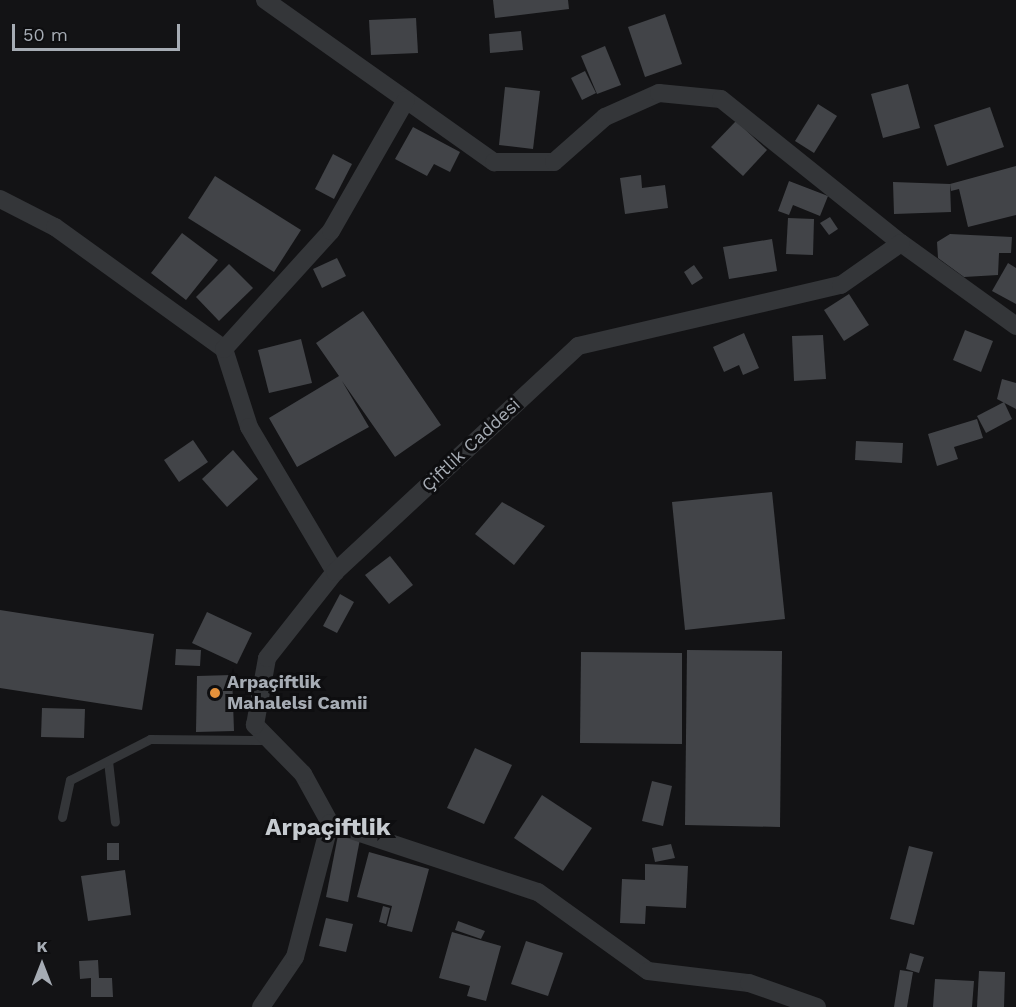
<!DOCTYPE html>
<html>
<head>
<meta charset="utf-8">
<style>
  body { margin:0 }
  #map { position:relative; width:1016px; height:1007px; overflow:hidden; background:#131315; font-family:"Work Sans",sans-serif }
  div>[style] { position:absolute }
  .building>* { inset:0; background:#424448 }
  .lane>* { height:9px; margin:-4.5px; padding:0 4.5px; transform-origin:4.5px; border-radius:4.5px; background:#343639 }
  .street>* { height:18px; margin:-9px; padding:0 9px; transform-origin:9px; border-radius:9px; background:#343639 }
  .dots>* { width:16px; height:16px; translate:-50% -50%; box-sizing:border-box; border:3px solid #0e0e10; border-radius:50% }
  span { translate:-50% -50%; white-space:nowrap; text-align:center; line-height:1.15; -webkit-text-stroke:6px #0e0e10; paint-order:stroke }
  .street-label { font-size:18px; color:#a6acb4 }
  .poi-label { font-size:18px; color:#a6acb4; font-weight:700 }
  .left { translate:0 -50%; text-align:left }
  .district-label { font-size:24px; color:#c6cbd0; font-weight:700 }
  .north { position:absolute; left:12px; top:935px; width:60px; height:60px; -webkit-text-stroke:4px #0e0e10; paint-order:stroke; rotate:0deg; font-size:16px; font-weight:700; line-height:24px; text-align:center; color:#a6acb4 }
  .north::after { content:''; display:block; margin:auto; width:21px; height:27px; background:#a6acb4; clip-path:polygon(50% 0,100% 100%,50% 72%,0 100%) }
  .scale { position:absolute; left:12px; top:24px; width:168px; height:27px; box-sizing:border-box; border:3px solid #a6acb4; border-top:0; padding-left:8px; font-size:18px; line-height:21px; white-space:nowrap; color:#a6acb4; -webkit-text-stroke:4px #0e0e10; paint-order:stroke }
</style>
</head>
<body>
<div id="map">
  <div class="building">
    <i style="clip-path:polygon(493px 0,568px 0,569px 9px,495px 18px)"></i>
    <i style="clip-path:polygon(665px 14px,682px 64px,645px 77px,628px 27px)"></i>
    <i style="clip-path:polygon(416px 18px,418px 53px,371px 55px,369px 20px)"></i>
    <i style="clip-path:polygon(521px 31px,523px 50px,490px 53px,489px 34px)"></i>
    <i style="clip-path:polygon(605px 46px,621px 85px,597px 94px,581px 56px)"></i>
    <i style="clip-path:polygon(585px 71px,596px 93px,582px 100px,571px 78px)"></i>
    <i style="clip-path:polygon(908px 84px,920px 128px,883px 138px,871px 94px)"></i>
    <i style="clip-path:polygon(505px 87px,540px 91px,533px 149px,499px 145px)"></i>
    <i style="clip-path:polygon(818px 104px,837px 116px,814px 153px,795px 141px)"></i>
    <i style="clip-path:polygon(990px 107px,1004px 147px,947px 166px,934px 125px)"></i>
    <i style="clip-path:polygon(736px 121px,767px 150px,743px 176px,711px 147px)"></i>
    <i style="clip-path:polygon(413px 127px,460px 152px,450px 172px,434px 164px,427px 176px,395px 159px)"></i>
    <i style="clip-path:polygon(333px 154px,352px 164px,334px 199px,315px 189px)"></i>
    <i style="clip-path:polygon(1016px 166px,1016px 215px,968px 227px,959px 189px,951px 191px,950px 184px,951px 212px,894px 214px,893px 182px,950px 184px)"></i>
    <i style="clip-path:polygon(641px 175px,642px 188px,665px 185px,668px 208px,625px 214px,620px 178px)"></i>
    <i style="clip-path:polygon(215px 176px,301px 230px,274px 272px,188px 218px)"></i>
    <i style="clip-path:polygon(789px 181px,828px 196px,820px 216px,793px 205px,789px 215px,778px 211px)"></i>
    <i style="clip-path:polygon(830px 217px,838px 229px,829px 235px,820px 223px)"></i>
    <i style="clip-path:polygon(788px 218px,814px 219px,813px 255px,786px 254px)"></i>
    <i style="clip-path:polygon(182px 233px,218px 260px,186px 300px,151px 273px)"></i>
    <i style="clip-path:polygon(950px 234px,1012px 237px,1011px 253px,999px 253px,998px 275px,964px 277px,938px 258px,937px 242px)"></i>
    <i style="clip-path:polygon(772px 239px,777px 271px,729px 279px,723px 247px)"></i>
    <i style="clip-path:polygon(337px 258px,346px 276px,322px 288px,313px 269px)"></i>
    <i style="clip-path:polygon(1008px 263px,1016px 268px,1016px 304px,992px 291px)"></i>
    <i style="clip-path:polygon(229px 264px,253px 288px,219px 321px,196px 297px)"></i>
    <i style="clip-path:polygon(694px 265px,703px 278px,692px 285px,684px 272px)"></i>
    <i style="clip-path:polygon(849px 294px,869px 325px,844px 341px,824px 310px)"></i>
    <i style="clip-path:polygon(363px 311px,441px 425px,395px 457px,342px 381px,369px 427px,297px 467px,269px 418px,339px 376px,316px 343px)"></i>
    <i style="clip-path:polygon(965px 330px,993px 341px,981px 372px,953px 360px)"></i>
    <i style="clip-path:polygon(744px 333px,759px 368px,743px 375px,739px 365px,724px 372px,713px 347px)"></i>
    <i style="clip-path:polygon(823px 335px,826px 379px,794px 381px,792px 336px)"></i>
    <i style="clip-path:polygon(301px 339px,312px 383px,269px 393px,258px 350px)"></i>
    <i style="clip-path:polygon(1002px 379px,1016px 383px,1016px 409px,997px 399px)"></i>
    <i style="clip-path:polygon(1004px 402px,1012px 419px,986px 433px,977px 416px)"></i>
    <i style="clip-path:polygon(977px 419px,983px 438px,954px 447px,958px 459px,937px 466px,928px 434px)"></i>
    <i style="clip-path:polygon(193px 440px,208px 462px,179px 482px,164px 460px)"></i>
    <i style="clip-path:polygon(856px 441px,903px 443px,902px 463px,855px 460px)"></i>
    <i style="clip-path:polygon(233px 450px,258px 479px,227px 507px,202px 479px)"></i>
    <i style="clip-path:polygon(772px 492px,785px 619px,685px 630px,672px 502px)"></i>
    <i style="clip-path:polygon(502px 502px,545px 526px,514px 565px,475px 534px)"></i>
    <i style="clip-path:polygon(390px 556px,413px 585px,389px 604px,365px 575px)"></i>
    <i style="clip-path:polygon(340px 594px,354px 602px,337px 633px,323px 626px)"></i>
    <i style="clip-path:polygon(0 610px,154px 634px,142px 710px,0 688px)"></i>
    <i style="clip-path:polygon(207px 612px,252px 633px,237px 664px,192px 643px)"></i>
    <i style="clip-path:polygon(176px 649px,201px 650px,200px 666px,175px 665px)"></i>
    <i style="clip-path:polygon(687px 650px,782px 651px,780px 827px,685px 825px)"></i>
    <i style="clip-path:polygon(581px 652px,682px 653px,682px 744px,580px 743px)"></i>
    <i style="clip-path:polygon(232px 675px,234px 731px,196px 732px,197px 676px)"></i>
    <i style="clip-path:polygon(42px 708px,85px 709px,84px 738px,41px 737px)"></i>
    <i style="clip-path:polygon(475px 748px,512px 765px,484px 824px,447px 808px)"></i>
    <i style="clip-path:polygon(652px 781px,672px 786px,663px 826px,642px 821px)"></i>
    <i style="clip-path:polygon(542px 795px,592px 828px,563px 871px,514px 838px)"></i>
    <i style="clip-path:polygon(338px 835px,360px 839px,348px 902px,326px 897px)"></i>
    <i style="clip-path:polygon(107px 843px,119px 843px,119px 860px,107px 860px)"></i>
    <i style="clip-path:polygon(671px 844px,675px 858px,655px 862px,652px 848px)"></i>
    <i style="clip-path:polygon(909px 846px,933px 852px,914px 925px,890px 919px)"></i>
    <i style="clip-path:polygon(369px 852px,429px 869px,412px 932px,387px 926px,392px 906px,357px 897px)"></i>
    <i style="clip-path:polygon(645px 864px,688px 866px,686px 908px,646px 906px,645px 924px,620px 923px,622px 879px,645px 880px)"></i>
    <i style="clip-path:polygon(125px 870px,131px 915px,88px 921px,81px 876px)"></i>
    <i style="clip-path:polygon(383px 906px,390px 908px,386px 924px,379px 922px)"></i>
    <i style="clip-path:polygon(326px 918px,353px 924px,346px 952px,319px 946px)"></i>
    <i style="clip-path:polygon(458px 921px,485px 931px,481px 939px,455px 930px)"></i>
    <i style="clip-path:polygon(452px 932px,501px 946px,486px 1001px,467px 996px,470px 986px,439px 978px)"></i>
    <i style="clip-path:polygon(526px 941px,563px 953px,548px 996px,511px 984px)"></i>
    <i style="clip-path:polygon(910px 953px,924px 957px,919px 973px,906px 969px)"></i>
    <i style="clip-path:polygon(98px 960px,99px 978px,112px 978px,113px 997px,91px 997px,91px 978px,80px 979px,79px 961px)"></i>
    <i style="clip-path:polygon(900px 970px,913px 972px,907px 1007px,894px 1007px)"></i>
    <i style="clip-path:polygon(979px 971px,1005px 972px,1004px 1007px,977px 1007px)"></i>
    <i style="clip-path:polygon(935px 979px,974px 981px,972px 1007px,933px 1007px)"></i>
  </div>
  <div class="lane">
    <i style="left:108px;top:761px;width:61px;rotate:83.5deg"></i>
    <i style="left:62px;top:817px;width:38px;rotate:-78deg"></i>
    <i style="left:70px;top:780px;width:90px;rotate:-27.1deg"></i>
    <i style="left:150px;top:739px;width:119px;rotate:0.5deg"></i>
  </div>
  <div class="street">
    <i style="left:265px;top:0;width:281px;rotate:35.3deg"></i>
    <i style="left:494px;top:162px;width:60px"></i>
    <i style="left:554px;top:162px;width:68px;rotate:-41.4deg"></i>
    <i style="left:605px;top:117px;width:59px;rotate:-24deg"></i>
    <i style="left:659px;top:93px;width:62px;rotate:5.5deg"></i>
    <i style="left:721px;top:99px;width:231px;rotate:38.7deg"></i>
    <i style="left:901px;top:243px;width:142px;rotate:35.8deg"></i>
    <i style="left:0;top:199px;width:62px;rotate:27deg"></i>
    <i style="left:55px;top:227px;width:208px;rotate:35.8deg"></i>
    <i style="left:224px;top:349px;width:82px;rotate:72.2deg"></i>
    <i style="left:249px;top:427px;width:169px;rotate:59.3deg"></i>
    <i style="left:224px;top:349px;width:159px;rotate:-47.8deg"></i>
    <i style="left:331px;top:231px;width:151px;rotate:-60.2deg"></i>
    <i style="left:330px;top:823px;width:56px;rotate:-118.9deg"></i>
    <i style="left:303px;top:774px;width:69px;rotate:-134.4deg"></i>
    <i style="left:255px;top:725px;width:68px;rotate:-79.8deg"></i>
    <i style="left:267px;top:658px;width:110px;rotate:-51.7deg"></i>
    <i style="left:335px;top:572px;width:332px;rotate:-42.9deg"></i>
    <i style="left:578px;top:346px;width:270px;rotate:-13.1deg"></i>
    <i style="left:841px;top:285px;width:73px;rotate:-35deg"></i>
    <i style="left:330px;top:823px;width:219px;rotate:18.4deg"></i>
    <i style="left:538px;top:892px;width:135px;rotate:35.7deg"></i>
    <i style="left:648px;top:971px;width:102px;rotate:6.8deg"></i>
    <i style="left:749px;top:983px;width:72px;rotate:19.4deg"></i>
    <i style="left:261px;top:1007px;width:60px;rotate:-55.8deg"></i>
    <i style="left:295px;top:957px;width:138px;rotate:-75.4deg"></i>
  </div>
  <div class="dots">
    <i style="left:215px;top:693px;background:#e4913b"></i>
  </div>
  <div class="street-label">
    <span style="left:471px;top:445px;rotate:-43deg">Çiftlik Caddesi</span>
  </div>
  <div class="poi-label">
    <span class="left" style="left:227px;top:693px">Arpaçiftlik<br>Mahalelsi Camii</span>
  </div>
  <div class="district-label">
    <span style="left:328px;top:828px">Arpaçiftlik</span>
  </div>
  <div class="north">K</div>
  <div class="scale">50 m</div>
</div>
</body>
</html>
